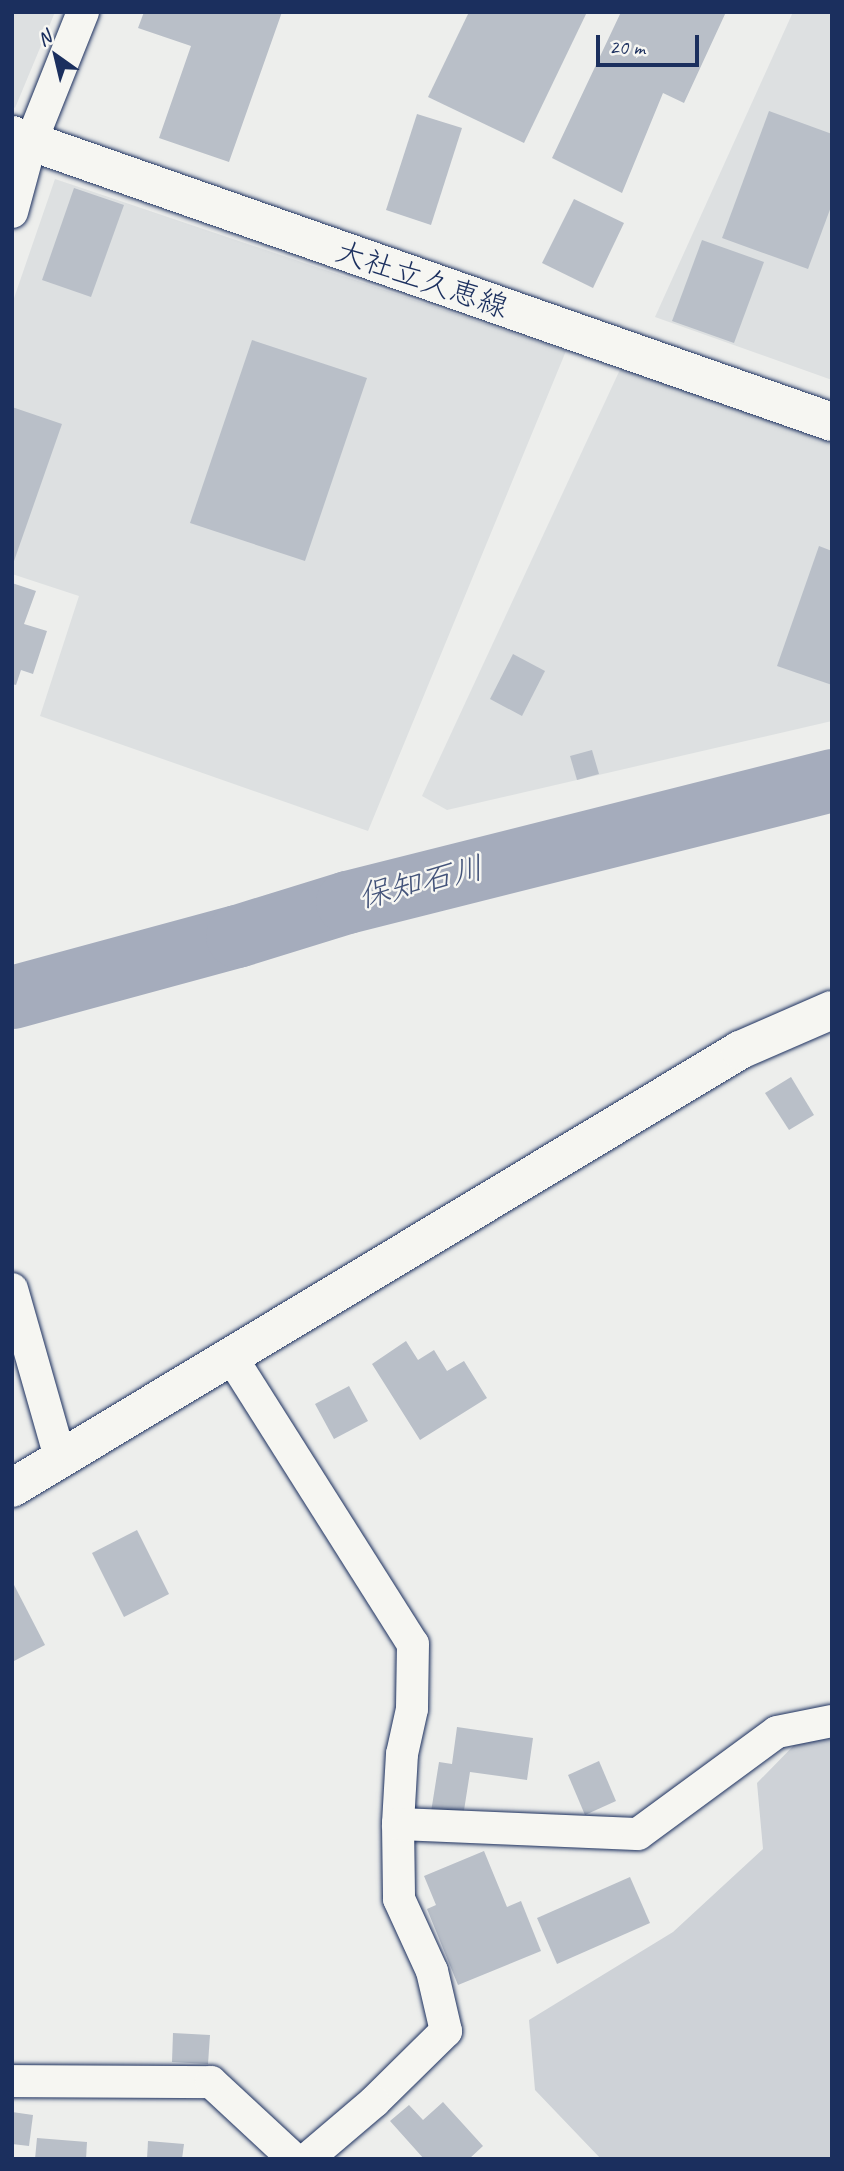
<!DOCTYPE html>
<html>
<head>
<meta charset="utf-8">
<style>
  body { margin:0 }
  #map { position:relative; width:844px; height:2171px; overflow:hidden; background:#edeeec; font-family:Caveat,"Klee One",sans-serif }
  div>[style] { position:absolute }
  .built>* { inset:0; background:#dde0e1 }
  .green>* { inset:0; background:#ced2d7 }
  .river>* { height:63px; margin:-31.5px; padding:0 31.5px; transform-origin:31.5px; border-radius:31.5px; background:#a5acbc }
  .building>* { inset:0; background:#b9bfc8 }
  .roads { filter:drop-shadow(0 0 2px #1b2f5e) drop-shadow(0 0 2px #1b2f5e) }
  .minor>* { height:32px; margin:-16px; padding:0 16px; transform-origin:16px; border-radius:16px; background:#f6f6f2 }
  .tertiary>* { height:38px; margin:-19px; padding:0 19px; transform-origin:19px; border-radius:19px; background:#f6f6f2 }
  .secondary>* { height:38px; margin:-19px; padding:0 19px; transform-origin:19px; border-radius:19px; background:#f6f6f2 }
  span { translate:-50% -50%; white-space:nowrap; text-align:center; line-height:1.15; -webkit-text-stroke:5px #f6f6f2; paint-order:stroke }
  .street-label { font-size:30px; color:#1b2f5e }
  .water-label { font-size:32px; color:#44547a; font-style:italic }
  .frame { position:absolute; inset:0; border:14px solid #1b2f5e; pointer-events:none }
  .north { position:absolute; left:21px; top:21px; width:70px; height:70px; -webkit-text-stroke:5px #f6f6f2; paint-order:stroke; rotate:326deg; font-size:19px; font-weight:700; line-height:28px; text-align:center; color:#1b2f5e }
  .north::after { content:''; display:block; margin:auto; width:24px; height:32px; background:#1b2f5e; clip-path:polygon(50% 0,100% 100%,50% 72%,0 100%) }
  .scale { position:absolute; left:596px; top:35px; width:103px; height:32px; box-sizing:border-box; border:4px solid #1b2f5e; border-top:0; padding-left:9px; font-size:21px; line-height:24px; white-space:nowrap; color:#1b2f5e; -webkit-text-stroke:5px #f6f6f2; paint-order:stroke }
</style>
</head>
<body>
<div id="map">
  <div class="built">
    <i style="clip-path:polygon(12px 12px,55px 12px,15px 108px,12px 106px)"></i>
    <i style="clip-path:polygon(793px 12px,832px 12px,832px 380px,655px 317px)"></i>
    <i style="clip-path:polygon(55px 179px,566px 351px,368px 831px,40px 716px,79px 596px,12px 574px,12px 304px)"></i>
    <i style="clip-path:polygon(624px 361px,832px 439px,832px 721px,447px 810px,422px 796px)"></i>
  </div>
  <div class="green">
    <i style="clip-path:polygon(832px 1731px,832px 2159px,601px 2159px,535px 2090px,529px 2020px,673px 1932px,763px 1849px,757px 1783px,802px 1737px)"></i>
  </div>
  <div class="river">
    <i style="left:12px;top:997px;width:233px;rotate:-15.2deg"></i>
    <i style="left:237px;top:936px;width:115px;rotate:-17.2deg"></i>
    <i style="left:347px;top:902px;width:500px;rotate:-14.12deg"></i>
  </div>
  <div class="building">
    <i style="clip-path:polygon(144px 12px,282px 12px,229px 162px,159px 138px,191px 46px,138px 28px)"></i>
    <i style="clip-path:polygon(469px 12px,587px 12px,524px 143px,428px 97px)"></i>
    <i style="clip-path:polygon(621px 12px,726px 12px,684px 103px,663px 93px,622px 193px,552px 158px)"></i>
    <i style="clip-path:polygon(769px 111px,832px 134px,832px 204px,808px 269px,722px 238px)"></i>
    <i style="clip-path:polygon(417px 114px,462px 128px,431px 225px,386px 210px)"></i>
    <i style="clip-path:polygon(74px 188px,124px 205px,91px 297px,42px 280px)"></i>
    <i style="clip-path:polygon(574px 199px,624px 223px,593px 288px,542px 263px)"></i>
    <i style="clip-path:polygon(702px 240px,764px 262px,734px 343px,672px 321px)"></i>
    <i style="clip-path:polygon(252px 340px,367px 378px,305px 561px,190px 523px)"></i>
    <i style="clip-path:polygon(12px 407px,62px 424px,13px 564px,12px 564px)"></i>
    <i style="clip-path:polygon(819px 546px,832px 551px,832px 685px,777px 666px)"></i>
    <i style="clip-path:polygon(12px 583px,36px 591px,24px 624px,47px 631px,33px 674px,21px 670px,16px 685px,12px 684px)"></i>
    <i style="clip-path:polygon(513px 654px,545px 671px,522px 716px,490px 699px)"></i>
    <i style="clip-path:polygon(592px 750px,599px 774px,577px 780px,570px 756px)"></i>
    <i style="clip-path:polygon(791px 1077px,814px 1115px,789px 1130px,765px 1093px)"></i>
    <i style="clip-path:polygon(406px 1341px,418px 1360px,434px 1350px,447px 1371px,464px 1361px,487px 1398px,420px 1440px,372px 1364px)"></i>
    <i style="clip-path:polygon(349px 1386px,368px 1421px,334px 1439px,315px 1404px)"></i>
    <i style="clip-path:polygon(137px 1530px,169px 1594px,124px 1617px,92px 1553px)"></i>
    <i style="clip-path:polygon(12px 1581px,45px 1645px,12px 1662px)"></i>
    <i style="clip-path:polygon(457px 1727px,533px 1738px,527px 1780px,470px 1772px,463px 1817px,431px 1812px,439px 1762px,452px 1764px)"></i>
    <i style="clip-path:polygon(599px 1761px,616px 1801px,585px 1815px,568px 1775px)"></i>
    <i style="clip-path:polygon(484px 1851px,507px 1907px,521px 1901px,541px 1951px,458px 1985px,427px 1909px,436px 1905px,424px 1876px)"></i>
    <i style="clip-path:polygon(630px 1877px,650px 1923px,557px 1964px,537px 1918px)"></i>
    <i style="clip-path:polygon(173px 2033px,210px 2035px,208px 2064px,172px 2062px)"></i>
    <i style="clip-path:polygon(443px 2102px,483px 2146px,469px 2159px,424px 2159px,390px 2121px,409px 2105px,423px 2120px)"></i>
    <i style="clip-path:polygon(12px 2112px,33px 2115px,29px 2146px,12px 2144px)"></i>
    <i style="clip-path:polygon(37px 2138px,87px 2142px,86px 2159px,35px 2159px)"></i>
    <i style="clip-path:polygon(148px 2141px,184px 2144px,182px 2159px,147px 2159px)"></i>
  </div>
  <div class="roads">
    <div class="minor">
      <i style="left:12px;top:212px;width:73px;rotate:-74.8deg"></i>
      <i style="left:31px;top:142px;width:140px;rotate:-68.2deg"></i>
      <i style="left:12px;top:1289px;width:176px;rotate:74.1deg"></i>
      <i style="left:232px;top:1358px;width:338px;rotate:57.7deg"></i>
      <i style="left:413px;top:1644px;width:65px;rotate:90.9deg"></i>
      <i style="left:412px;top:1709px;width:46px;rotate:102.5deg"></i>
      <i style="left:402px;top:1754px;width:70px;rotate:93.3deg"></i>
      <i style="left:398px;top:1824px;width:75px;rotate:89.2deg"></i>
      <i style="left:399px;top:1899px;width:79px;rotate:65.4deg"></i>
      <i style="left:432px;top:1971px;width:62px;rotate:76.9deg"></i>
      <i style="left:446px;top:2031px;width:101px;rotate:135.4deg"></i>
      <i style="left:374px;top:2102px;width:88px;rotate:139.6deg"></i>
      <i style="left:398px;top:1824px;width:240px;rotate:2.4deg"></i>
      <i style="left:638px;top:1834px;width:172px;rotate:-36.3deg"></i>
      <i style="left:777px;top:1732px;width:56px;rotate:-11.3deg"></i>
      <i style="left:12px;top:2081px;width:199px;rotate:0.3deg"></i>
      <i style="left:211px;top:2082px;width:113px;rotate:42.9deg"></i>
    </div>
    <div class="tertiary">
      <i style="left:12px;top:1488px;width:850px;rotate:-31.03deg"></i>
      <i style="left:740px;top:1050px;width:100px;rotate:-23.5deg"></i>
    </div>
    <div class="secondary">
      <i style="left:12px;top:135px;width:869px;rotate:19.29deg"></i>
    </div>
  </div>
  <div class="street-label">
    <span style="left:422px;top:279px;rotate:19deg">大社立久恵線</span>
  </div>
  <div class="water-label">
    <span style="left:421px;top:883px;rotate:-14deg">保知石川</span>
  </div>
  <div class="frame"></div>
  <div class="north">N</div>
  <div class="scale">20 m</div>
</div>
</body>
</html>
